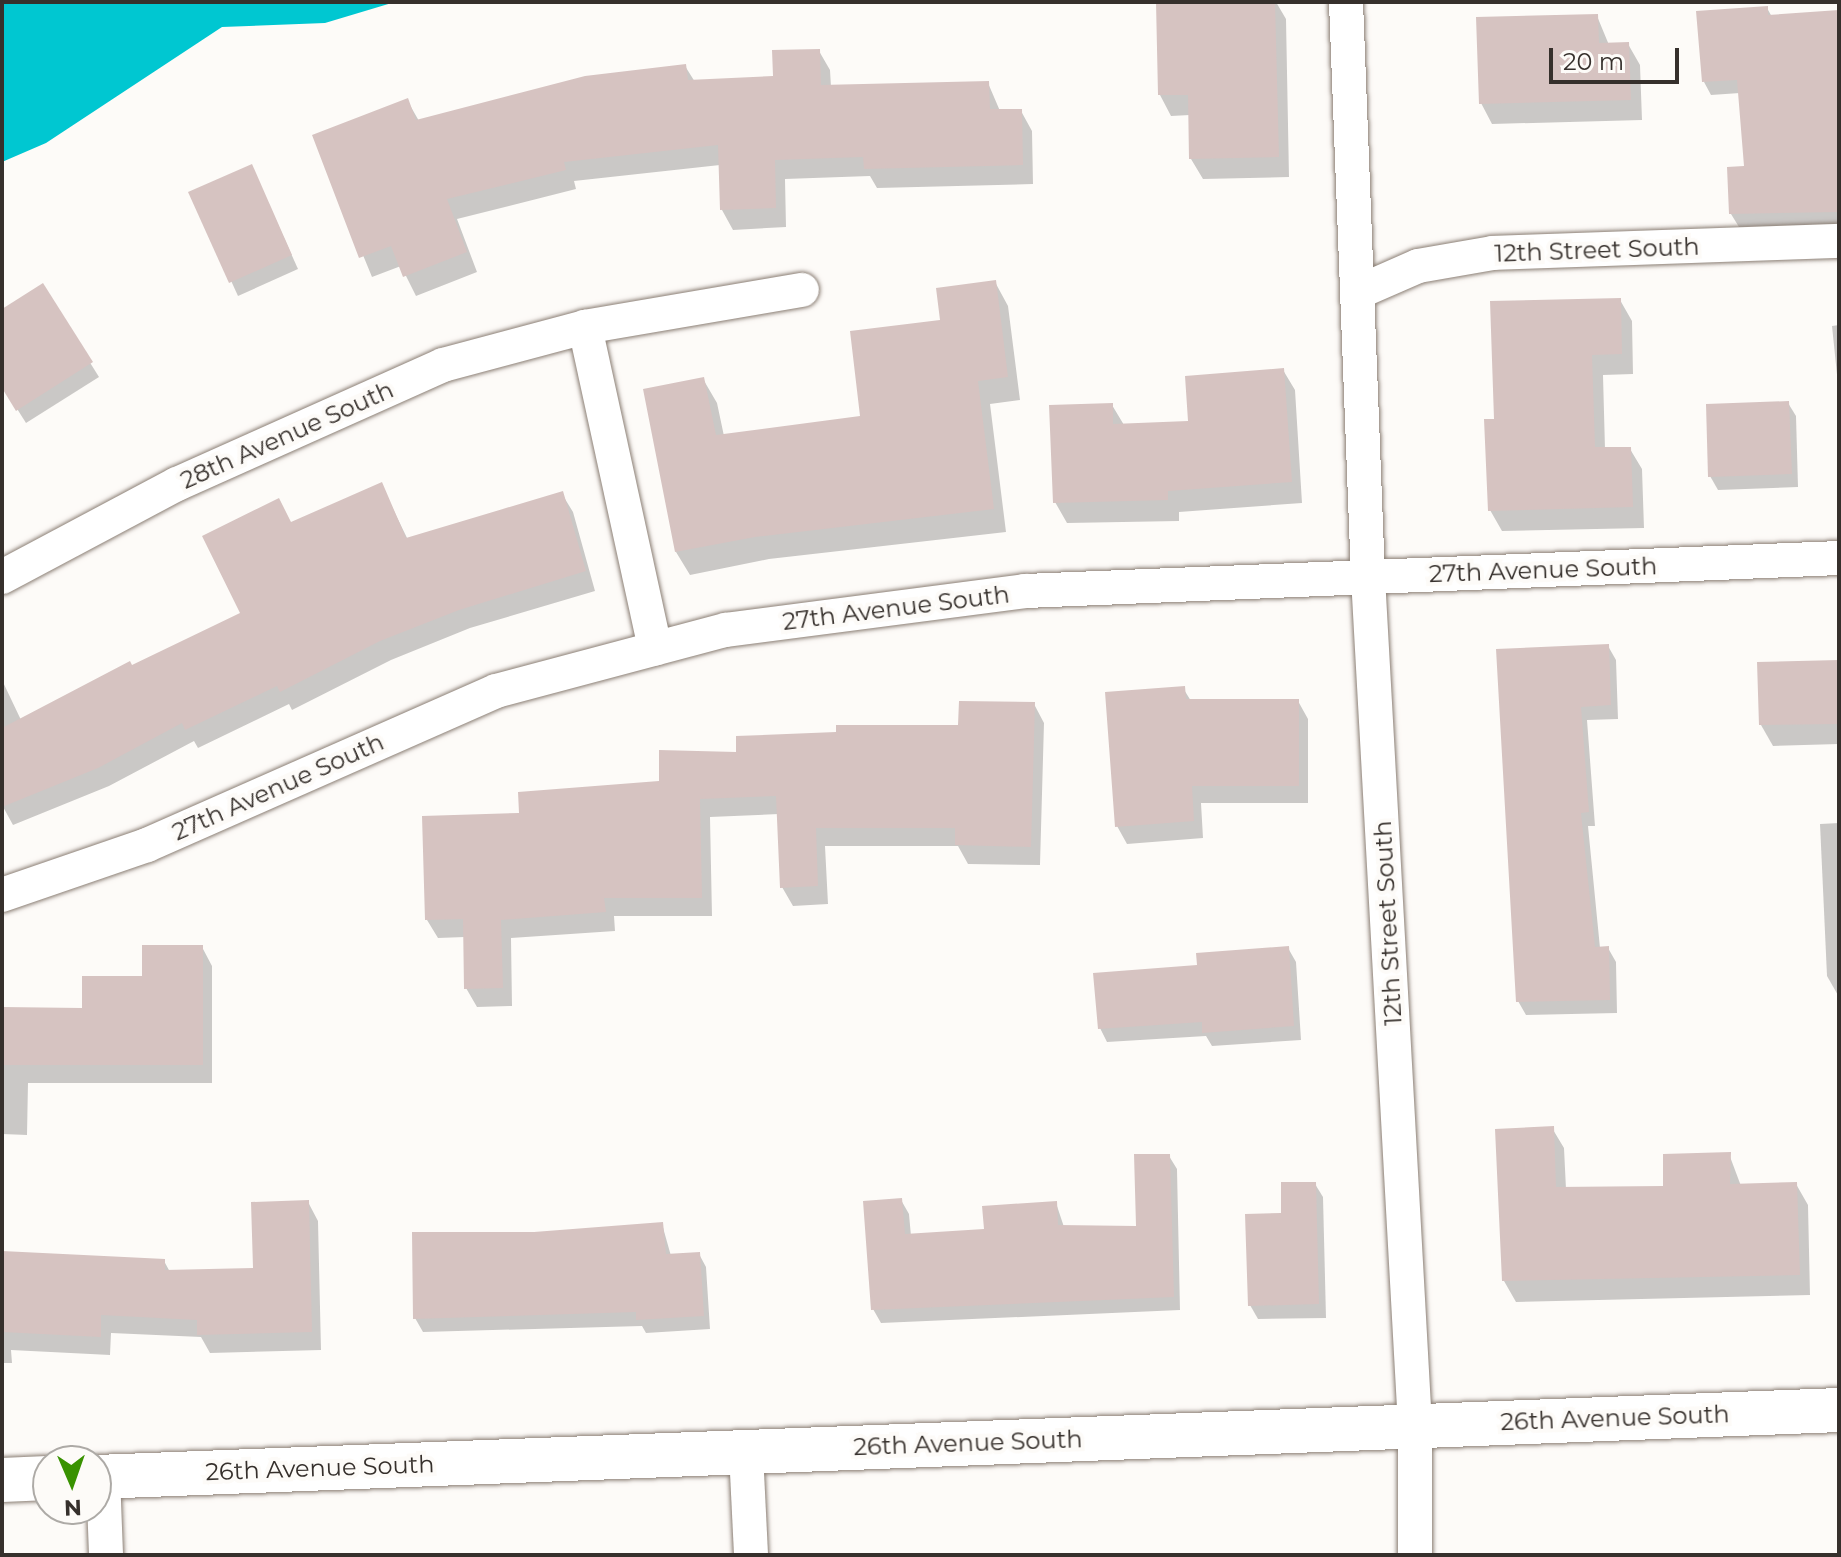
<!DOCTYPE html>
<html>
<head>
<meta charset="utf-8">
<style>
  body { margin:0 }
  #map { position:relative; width:1841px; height:1557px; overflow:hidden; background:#fdfbf8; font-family:Montserrat,sans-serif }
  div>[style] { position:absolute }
  .water>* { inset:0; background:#00c7d1 }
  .shadow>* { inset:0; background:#0003 }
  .building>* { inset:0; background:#d6c3c1 }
  .roads { filter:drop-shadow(0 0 2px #8b7f75) drop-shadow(0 0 2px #8b7f75) }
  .street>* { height:34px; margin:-17px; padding:0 17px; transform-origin:17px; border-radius:17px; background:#fff }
  .secondary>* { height:44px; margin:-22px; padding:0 22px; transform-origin:22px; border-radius:22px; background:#fff }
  span { translate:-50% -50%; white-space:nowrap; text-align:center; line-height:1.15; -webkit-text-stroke:8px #fdfbf8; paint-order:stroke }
  .street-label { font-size:24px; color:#36302c }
  .frame { position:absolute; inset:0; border:4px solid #36302c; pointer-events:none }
  .north { position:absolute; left:32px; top:1445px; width:80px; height:80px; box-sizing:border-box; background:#fdfbf8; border:2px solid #adaaa6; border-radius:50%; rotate:178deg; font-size:22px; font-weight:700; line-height:32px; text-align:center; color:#36302c }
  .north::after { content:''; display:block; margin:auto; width:28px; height:36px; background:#399201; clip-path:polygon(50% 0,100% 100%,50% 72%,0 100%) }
  .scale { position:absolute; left:1549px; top:48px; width:130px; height:36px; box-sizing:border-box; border:4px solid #36302c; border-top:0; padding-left:10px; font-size:24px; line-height:28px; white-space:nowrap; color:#36302c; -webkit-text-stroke:6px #fdfbf8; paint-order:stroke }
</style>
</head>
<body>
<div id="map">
  <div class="water">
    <i style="clip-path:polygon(2px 2px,395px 2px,325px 23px,222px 27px,46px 143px,2px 162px)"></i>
  </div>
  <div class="shadow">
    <i style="clip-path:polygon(1157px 2px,1276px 2px,1286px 19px,1289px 177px,1203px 179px,1191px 159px,1190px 115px,1171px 116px,1160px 95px)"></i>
    <i style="clip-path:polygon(1767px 8px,1772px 17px,1839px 12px,1839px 224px,1739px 227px,1731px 214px,1746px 168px,1740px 93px,1711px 95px,1704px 82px)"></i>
    <i style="clip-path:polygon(1597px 16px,1609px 45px,1628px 44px,1640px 65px,1642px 120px,1492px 124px,1481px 103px)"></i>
    <i style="clip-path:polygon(819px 51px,830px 70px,831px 87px,988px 83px,1000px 111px,1021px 111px,1032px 131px,1033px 184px,877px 188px,870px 176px,785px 179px,786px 227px,733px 230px,722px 210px,720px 165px,574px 181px,576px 189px,457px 219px,477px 272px,416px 296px,401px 266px,372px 277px,314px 136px,407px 100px,419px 121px,685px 66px,695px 82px,775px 78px)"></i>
    <i style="clip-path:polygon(258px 180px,298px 269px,238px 296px,191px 193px)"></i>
    <i style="clip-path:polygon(995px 282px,1008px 306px,1020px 400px,990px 404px,1006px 532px,769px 559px,690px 575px,676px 552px,703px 379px,717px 403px,724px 436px,863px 418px,943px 322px)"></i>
    <i style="clip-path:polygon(42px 286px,99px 377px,26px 423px,2px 385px,2px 311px)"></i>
    <i style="clip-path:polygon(1620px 300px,1632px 321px,1633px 374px,1603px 375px,1605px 449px,1630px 449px,1642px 469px,1644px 528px,1502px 531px,1490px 510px)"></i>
    <i style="clip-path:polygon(1839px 325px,1839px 394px,1832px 326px)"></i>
    <i style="clip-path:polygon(1283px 370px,1295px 390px,1302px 503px,1179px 512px,1179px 521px,1067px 523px,1055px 502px,1112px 405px,1124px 425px,1190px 423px)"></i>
    <i style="clip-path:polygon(1788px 403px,1796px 416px,1798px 487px,1718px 490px,1710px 476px)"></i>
    <i style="clip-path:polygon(381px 484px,408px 540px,562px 494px,573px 512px,595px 591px,470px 628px,391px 660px,292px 710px,289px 704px,198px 748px,194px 741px,109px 786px,13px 825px,2px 805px,2px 680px,21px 720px,243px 614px,291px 524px)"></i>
    <i style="clip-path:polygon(1608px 646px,1616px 660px,1618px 719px,1587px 720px,1595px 826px,1588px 826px,1600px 948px,1608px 948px,1616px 962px,1617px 1013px,1526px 1015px,1518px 1001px,1498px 651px)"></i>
    <i style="clip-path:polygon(1839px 662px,1839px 744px,1773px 746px,1761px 725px)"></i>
    <i style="clip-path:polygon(1183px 688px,1191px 701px,1298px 701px,1308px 719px,1308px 803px,1201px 803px,1203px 838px,1127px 844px,1117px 826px)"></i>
    <i style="clip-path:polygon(1034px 704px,1044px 723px,1040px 865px,968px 864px,958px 846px,825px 846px,828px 904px,793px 906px,782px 887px,779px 814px,710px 817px,712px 916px,614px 916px,615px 931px,511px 938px,512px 1006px,477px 1007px,466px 988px,465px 937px,438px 938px,427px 920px,521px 815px,661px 782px,738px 754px,960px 727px)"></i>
    <i style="clip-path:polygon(1839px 823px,1839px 997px,1827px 976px,1820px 824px)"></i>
    <i style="clip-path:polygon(202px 947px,212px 966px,212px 1083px,28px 1083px,27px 1135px,2px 1134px,2px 1009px,84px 1010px)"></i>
    <i style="clip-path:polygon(1288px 948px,1296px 962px,1301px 1040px,1212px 1046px,1206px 1036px,1107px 1042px,1100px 1028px,1200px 967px)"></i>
    <i style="clip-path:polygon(1552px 1128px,1564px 1148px,1566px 1189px,1665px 1188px,1729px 1154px,1741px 1186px,1796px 1184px,1808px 1205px,1810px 1295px,1516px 1302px,1504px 1281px)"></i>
    <i style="clip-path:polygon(1169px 1156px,1177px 1169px,1180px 1310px,881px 1323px,873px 1309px,901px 1200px,909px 1214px,911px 1236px,986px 1230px,1056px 1203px,1064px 1227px,1138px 1228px)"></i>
    <i style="clip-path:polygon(1315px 1184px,1323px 1197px,1326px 1318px,1258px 1319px,1250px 1305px,1283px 1215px)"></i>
    <i style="clip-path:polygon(308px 1202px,318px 1221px,321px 1350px,210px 1353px,201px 1337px,111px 1333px,110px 1355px,11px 1350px,12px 1363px,2px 1363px,2px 1258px,164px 1261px,170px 1272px,255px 1270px)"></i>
    <i style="clip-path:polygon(662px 1224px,671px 1256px,699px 1254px,706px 1267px,710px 1329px,646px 1333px,642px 1326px,423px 1332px,415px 1318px)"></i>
  </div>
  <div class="building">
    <i style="clip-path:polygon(1156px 2px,1275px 2px,1279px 157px,1189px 159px,1188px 95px,1158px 95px)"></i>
    <i style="clip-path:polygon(1768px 6px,1768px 15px,1839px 10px,1839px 212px,1729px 214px,1727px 167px,1744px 166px,1737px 80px,1702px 82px,1696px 11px)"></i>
    <i style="clip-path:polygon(1598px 14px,1599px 43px,1629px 42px,1631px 100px,1479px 104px,1476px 17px)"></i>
    <i style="clip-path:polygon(820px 49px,821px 85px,989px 81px,990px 109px,1022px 109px,1023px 165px,864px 169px,863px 157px,775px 160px,776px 208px,720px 210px,718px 145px,564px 162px,566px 170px,447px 199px,467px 252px,403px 277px,391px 246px,359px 258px,312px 135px,408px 98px,416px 120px,585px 76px,686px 64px,688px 80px,773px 76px,772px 50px)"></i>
    <i style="clip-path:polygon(252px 164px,292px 255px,229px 283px,188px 192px)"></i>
    <i style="clip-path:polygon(996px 280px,1008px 377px,978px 381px,994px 509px,755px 537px,675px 552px,643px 389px,704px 377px,716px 435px,860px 416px,850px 331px,940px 320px,936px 288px)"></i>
    <i style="clip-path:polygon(43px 283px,93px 362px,16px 411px,2px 388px,2px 309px)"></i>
    <i style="clip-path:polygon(1621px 298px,1622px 354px,1592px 355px,1595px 447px,1631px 447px,1633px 507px,1488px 511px,1484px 419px,1494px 419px,1490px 301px)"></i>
    <i style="clip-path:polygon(1284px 368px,1292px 482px,1168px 491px,1168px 500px,1053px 503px,1049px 405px,1113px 403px,1113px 424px,1188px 421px,1185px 376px)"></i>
    <i style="clip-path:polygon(1789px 401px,1792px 474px,1708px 477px,1706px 404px)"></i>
    <i style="clip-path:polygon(382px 482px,406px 538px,563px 491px,586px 571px,459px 610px,380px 641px,280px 692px,277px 686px,185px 730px,182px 723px,98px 768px,2px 807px,2px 728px,130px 661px,132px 665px,240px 613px,202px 536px,279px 498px,291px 522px)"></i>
    <i style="clip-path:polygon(1609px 644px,1611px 705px,1581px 707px,1589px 812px,1581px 813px,1595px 947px,1609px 946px,1610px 1000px,1516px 1002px,1496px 649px)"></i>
    <i style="clip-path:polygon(1839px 660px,1839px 724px,1759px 725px,1757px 662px)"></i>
    <i style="clip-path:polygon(1185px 686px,1186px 699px,1299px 699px,1299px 786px,1192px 786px,1194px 821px,1115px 827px,1105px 692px)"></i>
    <i style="clip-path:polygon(959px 701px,1035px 702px,1031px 847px,955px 845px,955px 828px,816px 828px,818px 886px,780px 888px,776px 796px,700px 799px,702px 898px,604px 898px,606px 912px,501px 920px,503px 988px,464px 989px,463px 919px,425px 920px,422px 816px,519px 813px,518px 792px,659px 781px,659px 750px,736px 752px,736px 736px,836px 732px,836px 725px,958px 725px)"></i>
    <i style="clip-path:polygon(142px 945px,203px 945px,203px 1065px,2px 1065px,2px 1007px,82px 1008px,82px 976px,142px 976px)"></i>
    <i style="clip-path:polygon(1289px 946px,1294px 1026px,1202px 1033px,1202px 1022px,1098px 1029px,1093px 973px,1197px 965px,1196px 953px)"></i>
    <i style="clip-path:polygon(1554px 1126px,1556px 1187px,1663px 1186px,1663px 1154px,1731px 1152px,1730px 1184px,1797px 1182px,1800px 1275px,1502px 1281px,1495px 1129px)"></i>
    <i style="clip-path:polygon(1134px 1154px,1170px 1154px,1174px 1297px,871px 1310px,863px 1201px,902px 1198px,905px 1234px,984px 1229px,982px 1206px,1057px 1201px,1058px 1225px,1136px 1226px)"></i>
    <i style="clip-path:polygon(1281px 1182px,1316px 1182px,1319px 1304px,1248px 1306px,1245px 1214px,1281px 1213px)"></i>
    <i style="clip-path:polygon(309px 1200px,312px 1332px,197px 1335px,197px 1320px,101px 1315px,101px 1337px,2px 1332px,2px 1251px,165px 1259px,165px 1270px,253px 1268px,251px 1202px)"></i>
    <i style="clip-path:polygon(663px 1222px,666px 1254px,700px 1252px,704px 1316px,636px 1320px,636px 1312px,413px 1319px,412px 1232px,534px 1232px)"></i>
  </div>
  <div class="roads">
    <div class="street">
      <i style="left:1346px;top:2px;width:575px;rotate:87.81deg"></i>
      <i style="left:1368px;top:577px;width:850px;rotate:86.83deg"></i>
      <i style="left:1415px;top:1426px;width:129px;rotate:90deg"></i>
      <i style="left:1361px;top:291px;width:62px;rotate:-23.7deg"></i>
      <i style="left:1418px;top:266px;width:76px;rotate:-9.8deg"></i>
      <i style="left:1493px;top:253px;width:346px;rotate:-2deg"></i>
      <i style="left:585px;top:327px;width:329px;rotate:77.7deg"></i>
      <i style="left:2px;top:577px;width:198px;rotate:-28deg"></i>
      <i style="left:177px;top:484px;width:291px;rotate:-24.1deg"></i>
      <i style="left:443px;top:365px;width:147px;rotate:-15deg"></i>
      <i style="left:585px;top:327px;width:220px;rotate:-9.7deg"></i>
      <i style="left:2px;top:895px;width:153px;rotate:-19deg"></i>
      <i style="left:147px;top:845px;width:381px;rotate:-23.8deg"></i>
      <i style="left:496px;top:691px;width:238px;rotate:-14.9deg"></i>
      <i style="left:726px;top:630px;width:302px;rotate:-7.4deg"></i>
      <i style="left:1025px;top:591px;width:815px;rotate:-2.32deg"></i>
      <i style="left:746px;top:1452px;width:103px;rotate:87.2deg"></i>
      <i style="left:103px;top:1476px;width:79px;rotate:87.8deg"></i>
    </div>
    <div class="secondary">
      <i style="left:96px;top:1477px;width:1744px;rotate:-2.2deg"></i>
      <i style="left:2px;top:1480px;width:46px;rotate:-2.5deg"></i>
    </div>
  </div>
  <div class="street-label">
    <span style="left:1597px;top:250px;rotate:-2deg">12th Street South</span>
    <span style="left:287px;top:435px;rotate:-24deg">28th Avenue South</span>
    <span style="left:1543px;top:570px;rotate:-2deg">27th Avenue South</span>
    <span style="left:896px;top:608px;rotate:-7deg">27th Avenue South</span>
    <span style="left:278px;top:787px;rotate:-24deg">27th Avenue South</span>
    <span style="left:1388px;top:923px;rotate:-93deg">12th Street South</span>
    <span style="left:1615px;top:1418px;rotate:-2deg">26th Avenue South</span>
    <span style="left:968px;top:1443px;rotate:-2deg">26th Avenue South</span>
    <span style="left:320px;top:1468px;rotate:-2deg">26th Avenue South</span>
  </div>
  <div class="frame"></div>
  <div class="north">N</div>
  <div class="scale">20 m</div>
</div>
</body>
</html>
